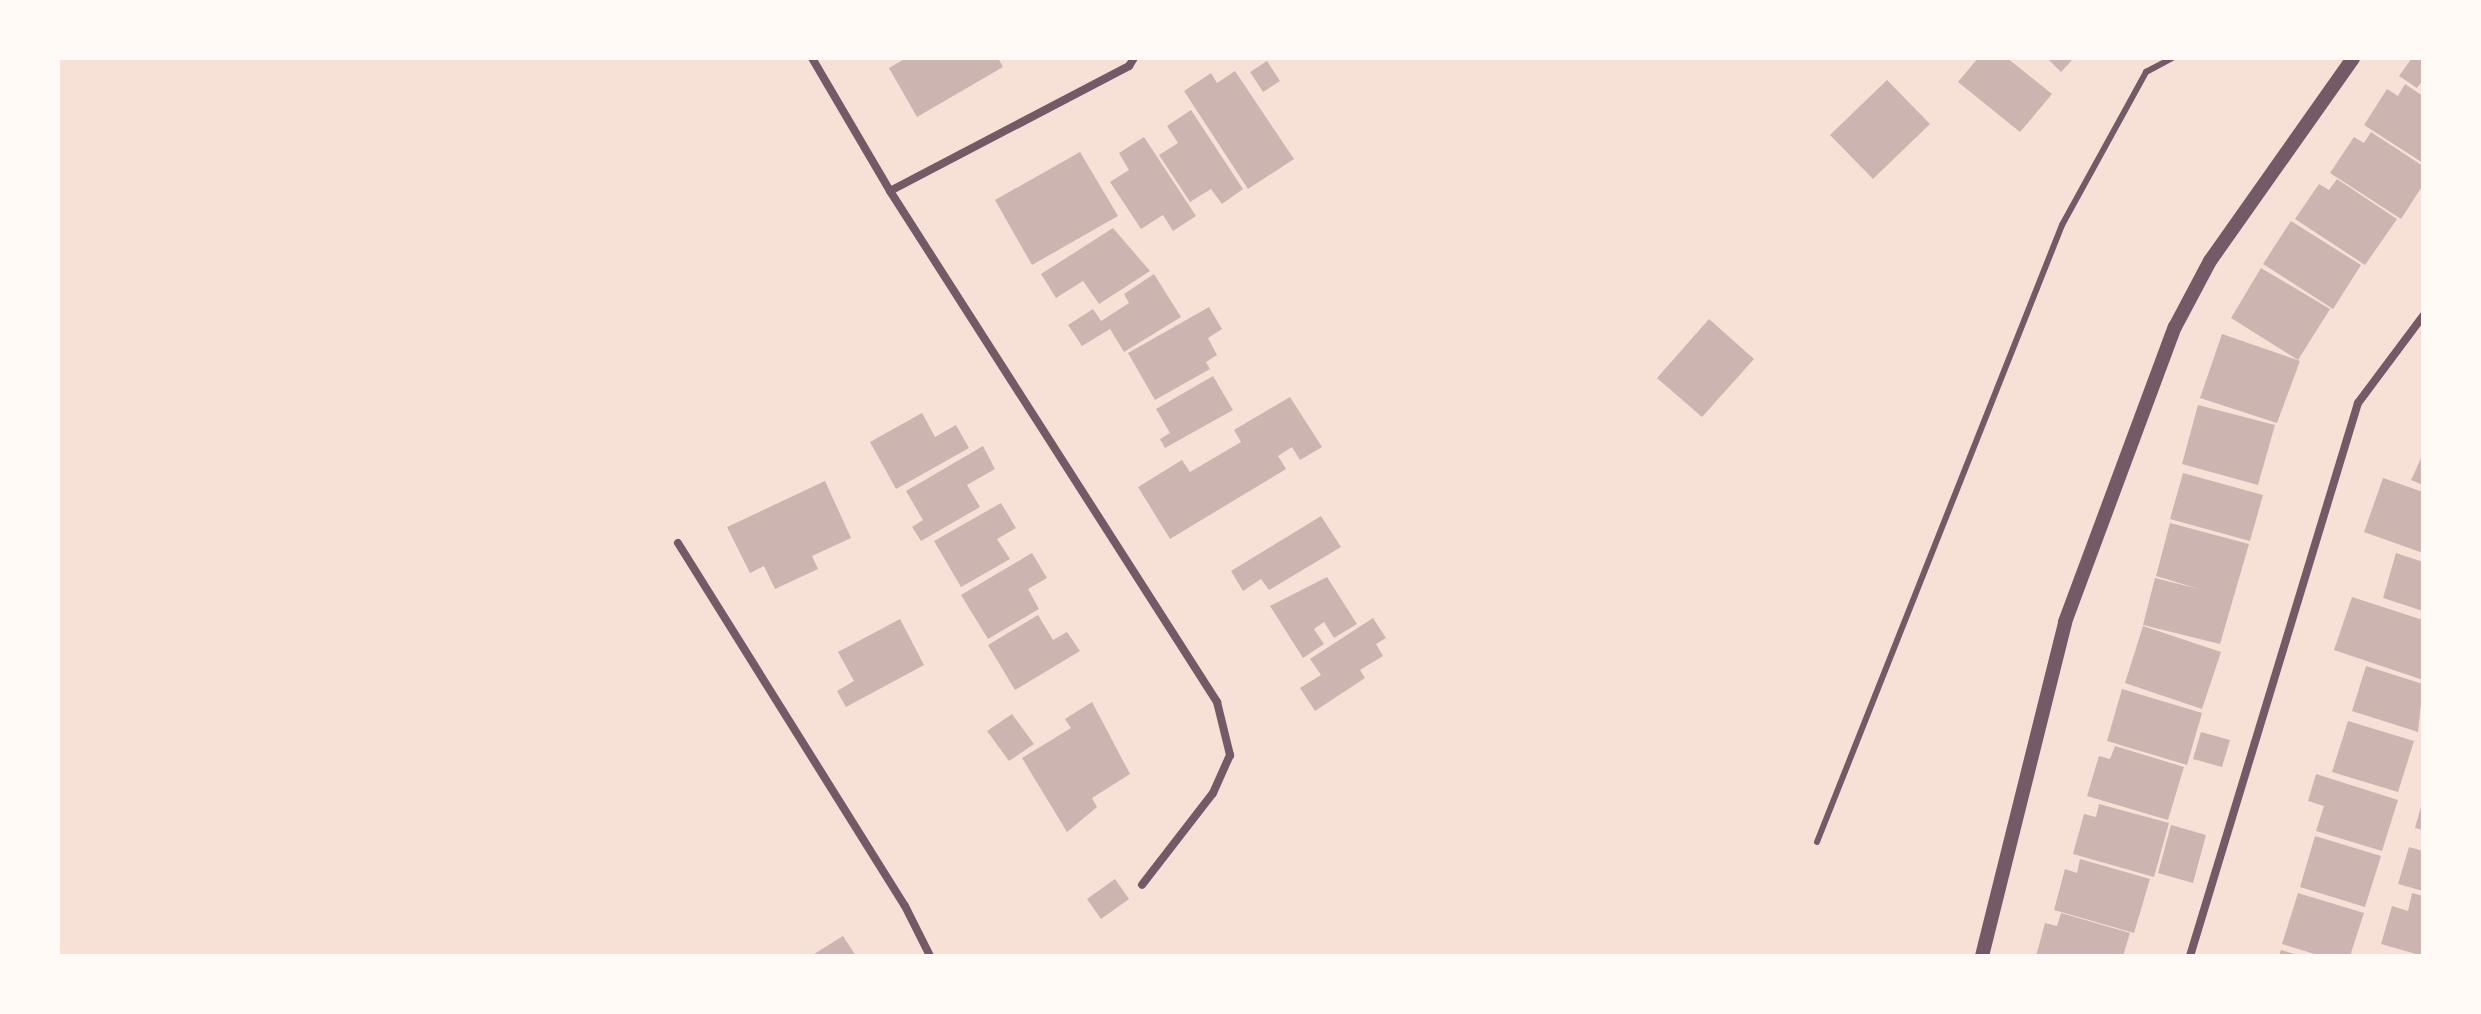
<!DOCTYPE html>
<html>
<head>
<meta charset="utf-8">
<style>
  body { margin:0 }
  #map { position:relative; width:2481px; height:1014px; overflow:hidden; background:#f7e1d7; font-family:"Exo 2",sans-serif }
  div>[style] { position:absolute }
  .building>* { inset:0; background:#ccb4b1 }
  .service>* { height:6px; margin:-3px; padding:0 3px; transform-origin:3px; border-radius:3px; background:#755966 }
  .minor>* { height:8px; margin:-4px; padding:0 4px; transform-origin:4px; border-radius:4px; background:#755966 }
  .tertiary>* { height:14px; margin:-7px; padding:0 7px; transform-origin:7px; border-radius:7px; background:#755966 }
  span { translate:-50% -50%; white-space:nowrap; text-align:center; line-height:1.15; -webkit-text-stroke:8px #fffaf5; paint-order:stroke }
  .frame { position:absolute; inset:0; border:60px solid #fffaf5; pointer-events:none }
</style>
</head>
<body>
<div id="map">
  <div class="building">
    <i style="clip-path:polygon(906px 58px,998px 58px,1003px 67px,917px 117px,889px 68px)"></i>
    <i style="clip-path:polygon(1978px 58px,2007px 58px,2052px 94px,2020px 132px,1958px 82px)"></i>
    <i style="clip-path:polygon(2047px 58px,2074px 58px,2061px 72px)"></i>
    <i style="clip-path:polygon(2412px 58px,2423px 58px,2423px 80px,2417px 88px,2399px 76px)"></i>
    <i style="clip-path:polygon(1267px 61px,1280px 81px,1263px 92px,1250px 72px)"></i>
    <i style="clip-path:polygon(1235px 71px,1294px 159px,1248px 189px,1184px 91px,1211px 73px,1217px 83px)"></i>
    <i style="clip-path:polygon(1887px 80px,1930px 124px,1873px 179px,1830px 135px)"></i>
    <i style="clip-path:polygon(2405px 84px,2423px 96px,2423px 163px,2364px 125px,2387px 89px,2398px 96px)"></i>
    <i style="clip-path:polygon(1191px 110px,1243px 189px,1222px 204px,1211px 189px,1190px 202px,1159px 155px,1178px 143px,1167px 126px)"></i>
    <i style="clip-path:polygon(2371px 132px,2423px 166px,2423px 185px,2401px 219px,2330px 173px,2354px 137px,2364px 143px)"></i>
    <i style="clip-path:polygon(1144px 137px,1196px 216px,1173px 231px,1163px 215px,1141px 229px,1110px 182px,1129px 170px,1119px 153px)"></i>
    <i style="clip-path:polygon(1080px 152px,1118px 216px,1032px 265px,995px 200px)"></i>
    <i style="clip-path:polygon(2337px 179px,2397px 219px,2365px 265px,2295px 219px,2319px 184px,2329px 190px)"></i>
    <i style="clip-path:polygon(2291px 221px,2361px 265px,2333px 309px,2263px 264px)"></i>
    <i style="clip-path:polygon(1113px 228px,1150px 271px,1099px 304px,1083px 281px,1056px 298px,1041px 274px)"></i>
    <i style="clip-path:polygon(2261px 268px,2330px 309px,2298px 360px,2231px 318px)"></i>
    <i style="clip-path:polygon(1154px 274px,1181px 317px,1124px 352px,1110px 329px,1082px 346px,1068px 325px,1093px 309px,1101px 321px,1129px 303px,1124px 294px)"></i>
    <i style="clip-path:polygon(1209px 307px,1222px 329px,1208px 338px,1217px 355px,1206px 362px,1210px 369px,1155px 400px,1128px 353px)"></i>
    <i style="clip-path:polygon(1709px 319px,1754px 359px,1702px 417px,1657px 378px)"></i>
    <i style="clip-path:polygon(2222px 334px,2300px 361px,2277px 423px,2200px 398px)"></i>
    <i style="clip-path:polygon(1213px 376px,1233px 410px,1165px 448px,1160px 439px,1170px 433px,1156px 409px)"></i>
    <i style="clip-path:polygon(1290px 397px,1322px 447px,1300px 460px,1292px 447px,1278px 456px,1286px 469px,1170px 539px,1138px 487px,1182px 460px,1190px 472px,1241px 442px,1234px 430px)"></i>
    <i style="clip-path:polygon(2198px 405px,2275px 425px,2258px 485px,2182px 464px)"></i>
    <i style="clip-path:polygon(922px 413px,935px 437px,956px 425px,969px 448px,896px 489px,870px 442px)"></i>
    <i style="clip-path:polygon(983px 446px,995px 469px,967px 485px,980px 507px,921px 541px,912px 527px,923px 520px,906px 491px)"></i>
    <i style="clip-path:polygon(2423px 454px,2423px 485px,2411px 480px)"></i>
    <i style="clip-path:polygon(2183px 473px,2263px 495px,2250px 541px,2170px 519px)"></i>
    <i style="clip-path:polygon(2383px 478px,2423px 492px,2423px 553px,2364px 532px)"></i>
    <i style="clip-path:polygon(825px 481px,851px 538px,812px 556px,818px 569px,775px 589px,764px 566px,750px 573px,727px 527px)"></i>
    <i style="clip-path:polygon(1001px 503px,1016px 528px,997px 539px,1010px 559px,961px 587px,934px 541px)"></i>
    <i style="clip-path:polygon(1321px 516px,1341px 547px,1269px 590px,1261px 579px,1243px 591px,1231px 571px)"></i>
    <i style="clip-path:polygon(2170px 523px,2249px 544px,2220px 644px,2143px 625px,2155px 578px,2199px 589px,2156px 576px)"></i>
    <i style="clip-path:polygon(1032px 553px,1047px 578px,1028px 589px,1039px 609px,988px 639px,961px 595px)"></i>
    <i style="clip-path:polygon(2396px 553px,2423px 562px,2423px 611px,2383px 598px)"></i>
    <i style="clip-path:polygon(1327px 577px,1357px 624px,1334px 638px,1324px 622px,1314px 629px,1324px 644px,1303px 658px,1270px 606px)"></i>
    <i style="clip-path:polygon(2352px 597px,2423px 620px,2423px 680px,2334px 650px)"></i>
    <i style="clip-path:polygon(1038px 615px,1053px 640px,1067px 632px,1080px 651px,1015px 690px,988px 645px)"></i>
    <i style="clip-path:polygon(1373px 618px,1386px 638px,1376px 644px,1383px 656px,1360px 670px,1365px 678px,1315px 711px,1300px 688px,1321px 675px,1310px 659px)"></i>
    <i style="clip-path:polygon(900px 619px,924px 665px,846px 707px,837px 691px,854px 681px,838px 652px)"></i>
    <i style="clip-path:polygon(2143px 626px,2221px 652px,2202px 709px,2125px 683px)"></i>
    <i style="clip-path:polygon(2366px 666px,2423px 684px,2418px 732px,2352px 711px)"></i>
    <i style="clip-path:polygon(2122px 689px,2202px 713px,2187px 765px,2107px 741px)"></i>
    <i style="clip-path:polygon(1092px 702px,1130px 774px,1092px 798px,1097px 807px,1067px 832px,1022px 758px,1071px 728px,1065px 719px)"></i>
    <i style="clip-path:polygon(1012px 714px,1034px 744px,1009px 761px,987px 731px)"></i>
    <i style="clip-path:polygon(2348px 721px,2414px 741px,2398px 792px,2332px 772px)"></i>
    <i style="clip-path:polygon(2201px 732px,2230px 740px,2222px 767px,2193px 759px)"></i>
    <i style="clip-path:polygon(2115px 746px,2184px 767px,2168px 820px,2087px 796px,2099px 756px,2110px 759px)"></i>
    <i style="clip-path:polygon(2316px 774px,2398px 800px,2382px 851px,2316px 831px,2324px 806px,2308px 801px)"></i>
    <i style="clip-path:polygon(2422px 803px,2423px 803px,2423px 830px,2415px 828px)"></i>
    <i style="clip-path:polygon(2099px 804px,2169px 823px,2154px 877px,2073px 854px,2084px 814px,2096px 817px)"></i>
    <i style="clip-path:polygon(2171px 825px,2206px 835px,2193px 883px,2158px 873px)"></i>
    <i style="clip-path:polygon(2315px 836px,2381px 856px,2365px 907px,2300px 887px)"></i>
    <i style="clip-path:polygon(2409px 847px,2423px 851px,2423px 891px,2398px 884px)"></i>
    <i style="clip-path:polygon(2080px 859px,2150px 879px,2134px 933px,2054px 910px,2065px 869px,2077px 873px)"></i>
    <i style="clip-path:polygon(1115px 879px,1129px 899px,1101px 919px,1087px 899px)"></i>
    <i style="clip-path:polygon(2298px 893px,2364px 913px,2350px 956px,2321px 956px,2282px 944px)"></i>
    <i style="clip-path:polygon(2412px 893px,2423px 896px,2423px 956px,2381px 944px,2392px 906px,2408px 911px)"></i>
    <i style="clip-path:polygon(2061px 913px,2130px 933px,2123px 956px,2036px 956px,2045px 923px,2057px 926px)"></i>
    <i style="clip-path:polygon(843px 936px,856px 956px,811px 956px)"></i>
    <i style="clip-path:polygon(2281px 950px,2298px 955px,2298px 956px,2279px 956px)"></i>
  </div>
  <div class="service">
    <i style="left:1817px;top:842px;width:664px;rotate:-68.34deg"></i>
    <i style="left:2062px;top:225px;width:175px;rotate:-61.2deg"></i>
    <i style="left:2146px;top:72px;width:30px;rotate:-28deg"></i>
  </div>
  <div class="minor">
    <i style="left:812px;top:58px;width:154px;rotate:59.6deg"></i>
    <i style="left:890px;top:191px;width:607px;rotate:57.38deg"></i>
    <i style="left:1217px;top:702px;width:55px;rotate:76.2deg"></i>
    <i style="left:1230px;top:755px;width:42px;rotate:114.1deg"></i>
    <i style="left:1213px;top:793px;width:116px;rotate:127.7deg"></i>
    <i style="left:890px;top:191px;width:270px;rotate:-27.6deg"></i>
    <i style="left:1129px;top:66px;width:9px;rotate:-58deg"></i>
    <i style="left:678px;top:543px;width:428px;rotate:58deg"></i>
    <i style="left:905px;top:906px;width:56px;rotate:63.4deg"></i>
    <i style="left:2190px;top:956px;width:578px;rotate:-73.1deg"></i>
    <i style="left:2358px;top:403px;width:109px;rotate:-53.2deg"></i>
  </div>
  <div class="tertiary">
    <i style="left:1982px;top:956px;width:344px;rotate:-76deg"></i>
    <i style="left:2065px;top:622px;width:315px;rotate:-69.6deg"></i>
    <i style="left:2175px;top:327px;width:75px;rotate:-62.1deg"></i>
    <i style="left:2210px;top:261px;width:248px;rotate:-54.8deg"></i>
  </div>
  <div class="frame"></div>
</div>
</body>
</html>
